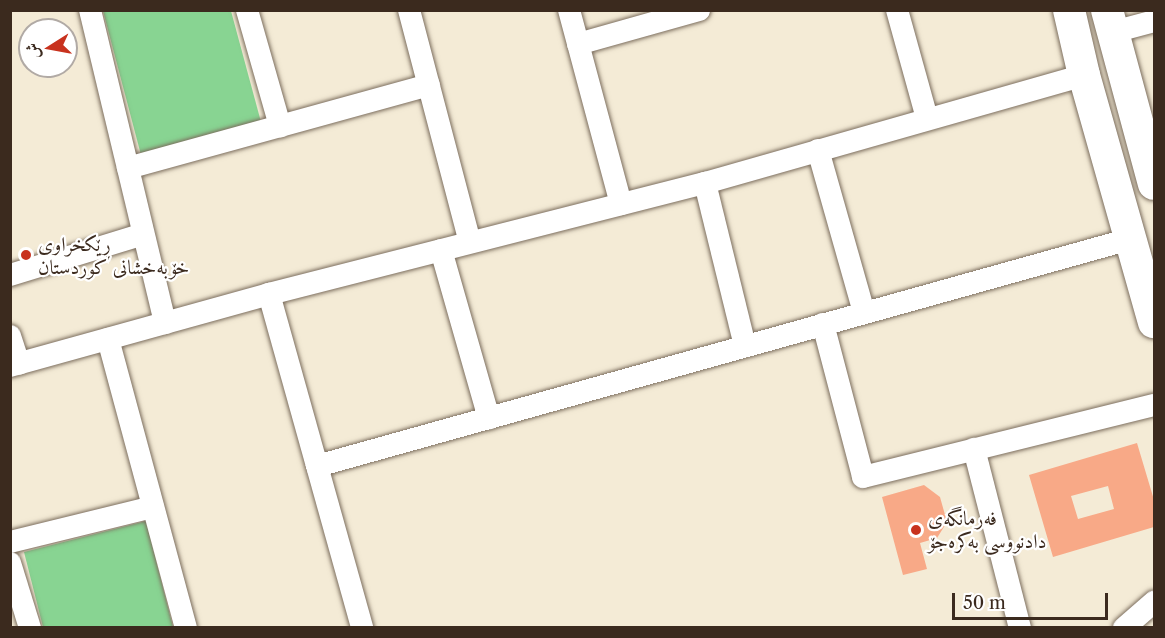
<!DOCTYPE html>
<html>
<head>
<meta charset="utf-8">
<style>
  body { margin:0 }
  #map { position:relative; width:1165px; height:638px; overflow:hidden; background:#f4ebd6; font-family:"Libre Caslon Text",Amiri,serif }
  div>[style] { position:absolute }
  .green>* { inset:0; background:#88d492 }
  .building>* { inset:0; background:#f8a987 }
  .roads { filter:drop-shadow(0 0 2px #7c6e5e) drop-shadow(0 0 2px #7c6e5e) }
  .minor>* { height:22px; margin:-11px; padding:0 11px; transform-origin:11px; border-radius:11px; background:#fff }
  .secondary>* { height:32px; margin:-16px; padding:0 16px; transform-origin:16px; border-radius:16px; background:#fff }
  .dots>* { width:16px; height:16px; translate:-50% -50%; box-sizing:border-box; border:3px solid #fff; border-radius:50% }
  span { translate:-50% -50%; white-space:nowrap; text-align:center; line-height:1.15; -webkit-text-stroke:4.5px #fff; paint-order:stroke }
  .poi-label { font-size:20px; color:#3b2a1e }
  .left { translate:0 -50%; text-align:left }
  .frame { position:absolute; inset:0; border:12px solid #3b2a1e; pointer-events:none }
  .north { position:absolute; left:18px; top:18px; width:60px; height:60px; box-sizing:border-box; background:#fff; border:2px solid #b1aaa5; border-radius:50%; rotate:259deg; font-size:16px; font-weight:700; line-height:24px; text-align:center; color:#3b2a1e }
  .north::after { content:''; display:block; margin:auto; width:21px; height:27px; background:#c8321e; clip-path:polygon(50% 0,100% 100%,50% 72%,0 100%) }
  .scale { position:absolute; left:952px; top:593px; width:156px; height:27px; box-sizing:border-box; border:3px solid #3b2a1e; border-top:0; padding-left:8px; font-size:18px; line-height:21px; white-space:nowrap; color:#3b2a1e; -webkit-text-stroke:4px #fff; paint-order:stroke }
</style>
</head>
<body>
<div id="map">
  <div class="green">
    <i style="clip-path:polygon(103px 11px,231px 11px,261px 122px,141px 155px)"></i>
    <i style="clip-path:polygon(146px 521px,173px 627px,43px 627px,24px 552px)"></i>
  </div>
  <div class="building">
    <i style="clip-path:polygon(evenodd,1137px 443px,1154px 500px,1154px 527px,1053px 557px,1029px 475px,1137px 443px,1108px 486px,1114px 509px,1078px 519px,1071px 496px,1108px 486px)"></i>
    <i style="clip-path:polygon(924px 485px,940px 497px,947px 522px,937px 538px,920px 543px,927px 569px,903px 575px,882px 497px)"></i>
  </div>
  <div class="roads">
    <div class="minor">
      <i style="left:90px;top:10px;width:322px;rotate:76.5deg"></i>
      <i style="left:247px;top:10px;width:121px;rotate:74.1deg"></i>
      <i style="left:409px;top:10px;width:240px;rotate:75.3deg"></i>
      <i style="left:569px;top:10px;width:201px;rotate:75deg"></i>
      <i style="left:897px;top:10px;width:112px;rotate:74.5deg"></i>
      <i style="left:1113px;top:32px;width:42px;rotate:-15deg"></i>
      <i style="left:578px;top:44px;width:126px;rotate:-15.7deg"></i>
      <i style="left:818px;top:150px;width:169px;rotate:74.2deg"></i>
      <i style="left:128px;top:168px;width:312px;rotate:-15.4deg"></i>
      <i style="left:705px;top:183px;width:168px;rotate:76.2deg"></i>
      <i style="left:441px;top:250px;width:175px;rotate:74.1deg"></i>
      <i style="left:10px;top:275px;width:139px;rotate:-17.1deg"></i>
      <i style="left:269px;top:294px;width:347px;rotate:74.4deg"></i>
      <i style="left:823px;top:324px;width:158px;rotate:75.3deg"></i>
      <i style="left:863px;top:477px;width:300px;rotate:-13.9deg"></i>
      <i style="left:10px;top:336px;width:29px;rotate:72deg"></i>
      <i style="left:108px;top:339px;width:299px;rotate:74.9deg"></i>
      <i style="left:10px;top:366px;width:269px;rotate:-15.5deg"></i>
      <i style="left:269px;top:294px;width:450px;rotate:-14.3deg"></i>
      <i style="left:705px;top:183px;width:394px;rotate:-15.9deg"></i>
      <i style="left:974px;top:449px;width:185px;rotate:75.6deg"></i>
      <i style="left:317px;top:466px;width:844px;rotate:-15.6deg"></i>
      <i style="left:10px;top:542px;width:147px;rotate:-13.8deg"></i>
      <i style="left:10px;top:563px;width:68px;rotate:72.9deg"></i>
      <i style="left:1124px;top:628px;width:40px;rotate:-41deg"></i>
    </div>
    <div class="secondary">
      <i style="left:1069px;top:10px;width:67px;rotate:77deg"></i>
      <i style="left:1084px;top:75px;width:257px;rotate:74.2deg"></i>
      <i style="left:1107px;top:10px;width:180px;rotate:74.9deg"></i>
    </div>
  </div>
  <div class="dots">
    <i style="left:26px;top:255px;background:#c8321e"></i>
    <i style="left:916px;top:530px;background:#c8321e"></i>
  </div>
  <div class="poi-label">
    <span class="left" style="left:38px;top:256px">ڕێکخراوی<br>خۆبەخشانی کوردستان</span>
    <span class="left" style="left:928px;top:530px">فەرمانگەی<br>دادنووسی بەکرەجۆ</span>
  </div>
  <div class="frame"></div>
  <div class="north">ش</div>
  <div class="scale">50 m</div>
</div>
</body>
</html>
